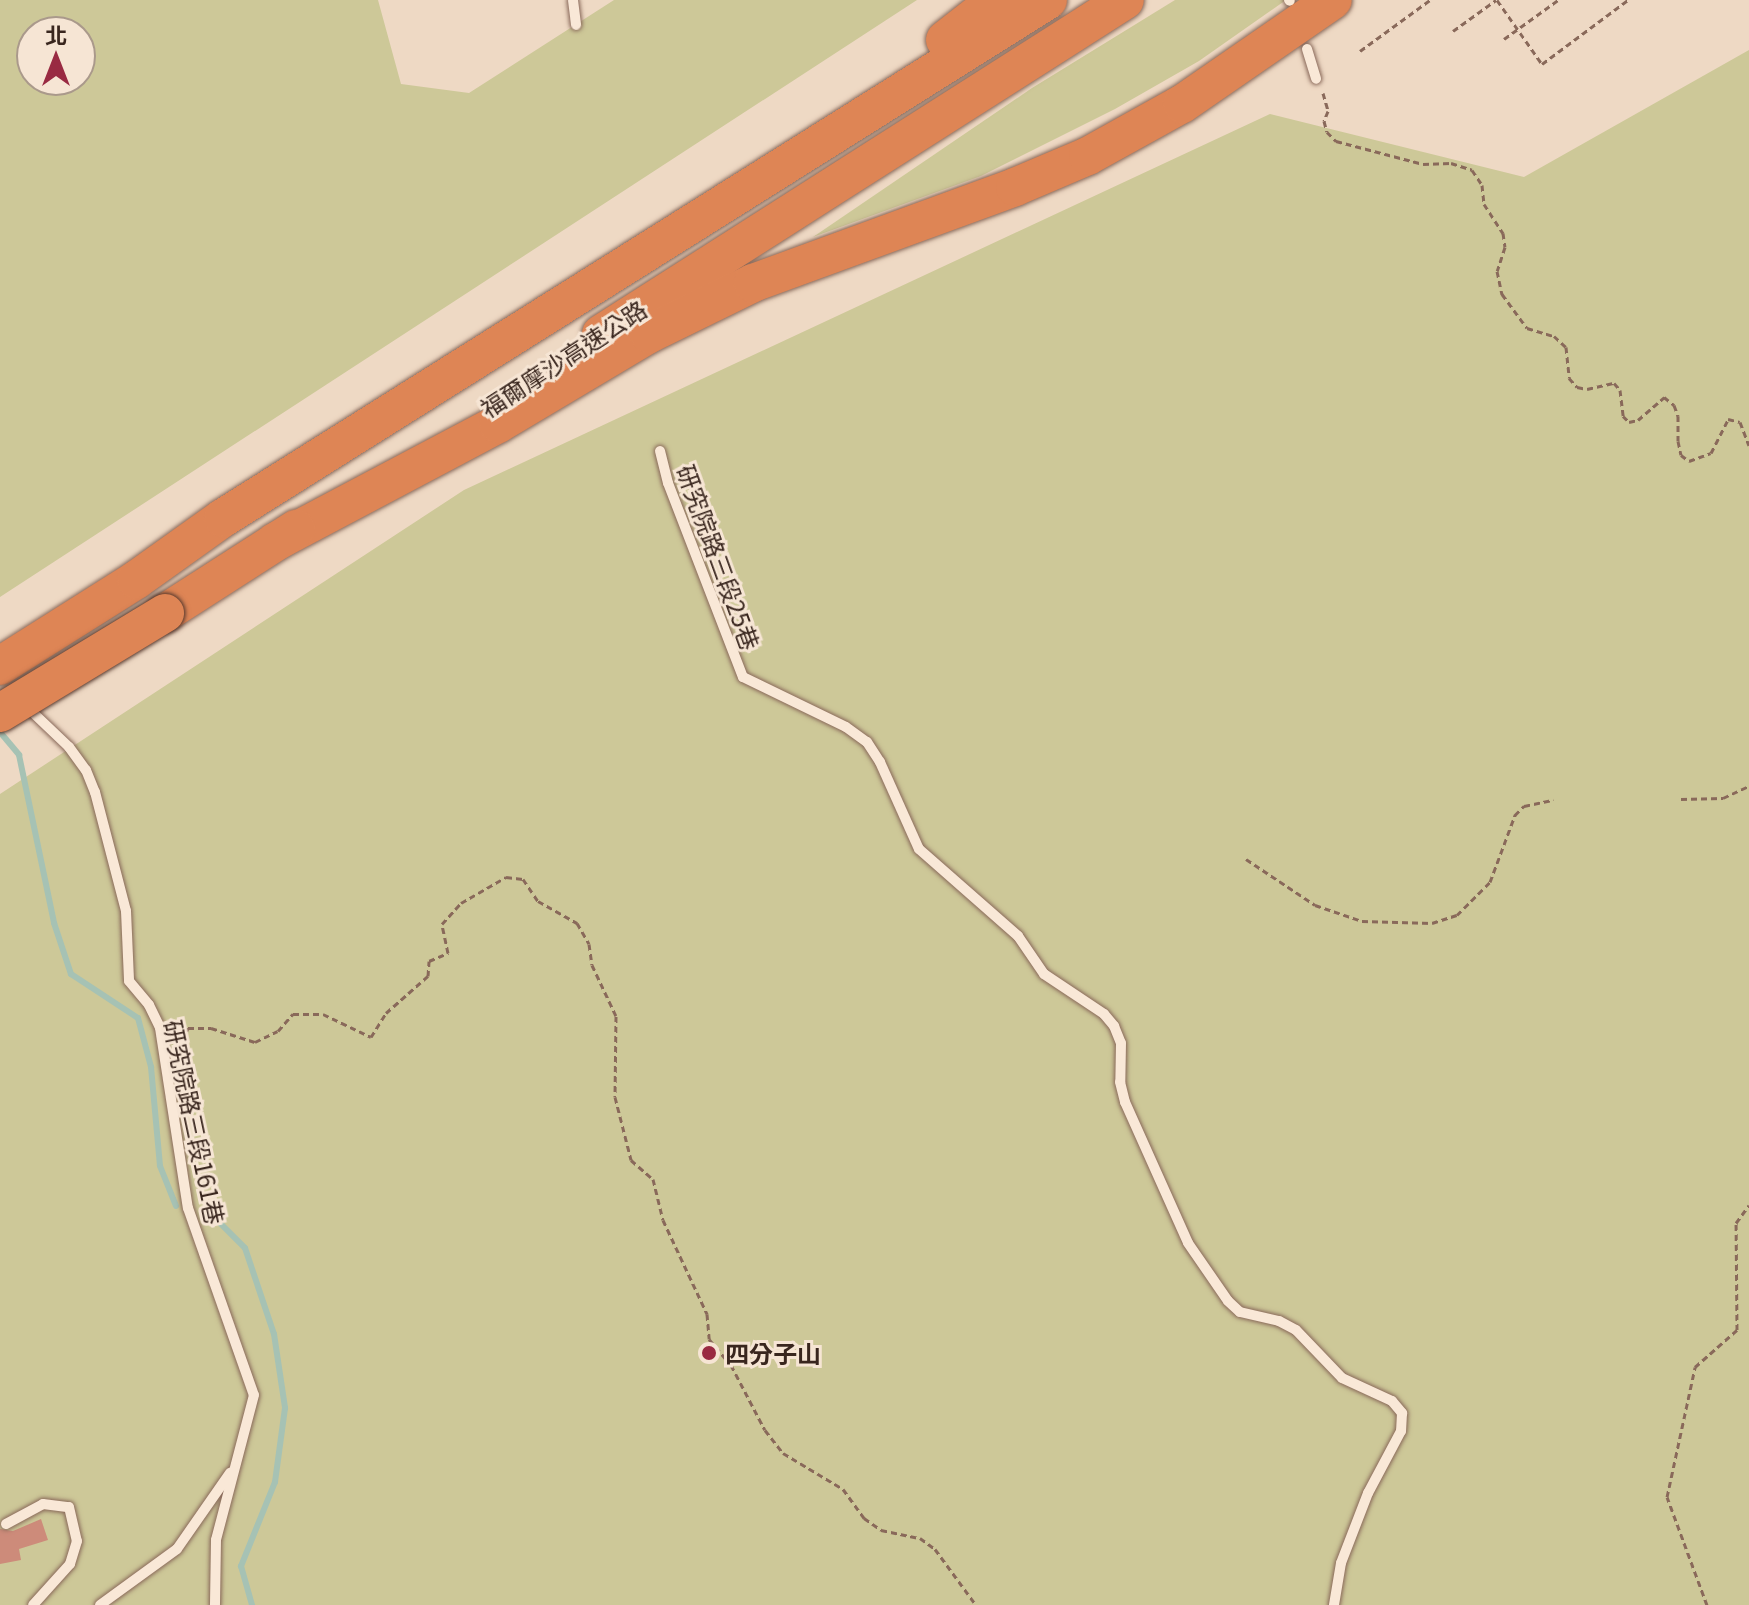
<!DOCTYPE html>
<html>
<head>
<meta charset="utf-8">
<style>
  body { margin:0 }
  #map { position:relative; width:1749px; height:1605px; overflow:hidden; background:#eed9c4; font-family:Georgia,"Noto Sans TC",serif }
  div>[style] { position:absolute }
  .green>* { inset:0; background:#cdc898 }
  .stream>* { height:6px; margin:-3px; padding:0 3px; transform-origin:3px; border-radius:3px; background:#a6c2b4 }
  .building>* { inset:0; background:#cd8b7a }
  .path>* { height:3px; margin-top:-1.5px; transform-origin:0; background:repeating-linear-gradient(90deg,#89695a 0 6px,transparent 0 10px) }
  .roads { filter:drop-shadow(0 0 2px #89695a) drop-shadow(0 0 2px #89695a) }
  .lane>* { height:10px; margin:-5px; padding:0 5px; transform-origin:5px; border-radius:5px; background:#f9e8d7 }
  .highway>* { height:38px; margin:-19px; padding:0 19px; transform-origin:19px; border-radius:19px; background:#de8555 }
  .bridges { filter:drop-shadow(0 0 2px #57392e) drop-shadow(0 0 2px #57392e) }
  .highway-bridge>* { height:38px; margin:-19px; padding:0 19px; transform-origin:19px; border-radius:19px; background:#de8555 }
  .dots>* { width:22px; height:22px; translate:-50% -50%; box-sizing:border-box; border:4px solid #f6e5d4; border-radius:50% }
  span { translate:-50% -50%; white-space:nowrap; text-align:center; line-height:1.15; -webkit-text-stroke:6px #f6e5d4; paint-order:stroke }
  .street-label { font-size:24px; color:#39261e }
  .poi-label { font-size:24px; color:#39261e; font-weight:700 }
  .left { translate:0 -50%; text-align:left }
  .north { position:absolute; left:16px; top:16px; width:80px; height:80px; box-sizing:border-box; background:#f6e5d4; border:2px solid #aa998b; border-radius:50%; rotate:0deg; font-size:22px; font-weight:700; line-height:32px; text-align:center; color:#39261e }
  .north::after { content:''; display:block; margin:auto; width:28px; height:36px; background:#992a42; clip-path:polygon(50% 0,100% 100%,50% 72%,0 100%) }
</style>
</head>
<body>
<div id="map">
  <div class="green">
    <i style="clip-path:polygon(evenodd,0 0,378px 0,401px 84px,469px 93px,614px 0,917px 0,0 597px,0 0,32px 32px,80px 32px,80px 80px,32px 80px,32px 32px)"></i>
    <i style="clip-path:polygon(1175px 0,1286px 0,1199px 61px,1115px 109px,981px 176px,813px 237px,1032px 88px)"></i>
    <i style="clip-path:polygon(1749px 50px,1749px 1605px,0 1605px,0 794px,464px 490px,1270px 114px,1524px 177px)"></i>
  </div>
  <div class="stream">
    <i style="left:0;top:732px;width:30px;rotate:50deg"></i>
    <i style="left:19px;top:755px;width:172px;rotate:78.2deg"></i>
    <i style="left:54px;top:923px;width:54px;rotate:71.6deg"></i>
    <i style="left:71px;top:974px;width:80px;rotate:33.3deg"></i>
    <i style="left:138px;top:1018px;width:51px;rotate:75.1deg"></i>
    <i style="left:151px;top:1067px;width:99px;rotate:84.8deg"></i>
    <i style="left:160px;top:1166px;width:43px;rotate:68.2deg"></i>
    <i style="left:206px;top:1217px;width:13px;rotate:18deg"></i>
    <i style="left:218px;top:1221px;width:38px;rotate:45deg"></i>
    <i style="left:245px;top:1248px;width:91px;rotate:71.4deg"></i>
    <i style="left:274px;top:1334px;width:75px;rotate:81.5deg"></i>
    <i style="left:285px;top:1408px;width:75px;rotate:97.7deg"></i>
    <i style="left:275px;top:1482px;width:91px;rotate:112deg"></i>
    <i style="left:241px;top:1566px;width:41px;rotate:74.2deg"></i>
  </div>
  <div class="building">
    <i style="clip-path:polygon(41px 1519px,48px 1540px,19px 1549px,21px 1560px,0 1564px,0 1529px,13px 1531px)"></i>
  </div>
  <div class="path">
    <i style="left:1497px;top:0;width:78px;rotate:54.9deg"></i>
    <i style="left:1542px;top:64px;width:107px;rotate:-36.7deg"></i>
    <i style="left:1453px;top:31px;width:53px;rotate:-35.8deg"></i>
    <i style="left:1504px;top:39px;width:67px;rotate:-35.8deg"></i>
    <i style="left:1360px;top:51px;width:87px;rotate:-36.1deg"></i>
    <i style="left:1323px;top:93px;width:19px;rotate:74deg"></i>
    <i style="left:1328px;top:111px;width:11px;rotate:112deg"></i>
    <i style="left:1324px;top:121px;width:11px;rotate:75deg"></i>
    <i style="left:1327px;top:132px;width:13px;rotate:45deg"></i>
    <i style="left:1336px;top:141px;width:90px;rotate:14.8deg"></i>
    <i style="left:1423px;top:164px;width:28px;rotate:-2deg"></i>
    <i style="left:1451px;top:163px;width:22px;rotate:18deg"></i>
    <i style="left:1472px;top:170px;width:18px;rotate:56deg"></i>
    <i style="left:1482px;top:185px;width:19px;rotate:84deg"></i>
    <i style="left:1484px;top:204px;width:35px;rotate:57deg"></i>
    <i style="left:1503px;top:233px;width:14px;rotate:82deg"></i>
    <i style="left:1505px;top:247px;width:25px;rotate:108deg"></i>
    <i style="left:1497px;top:271px;width:24px;rotate:78deg"></i>
    <i style="left:1502px;top:294px;width:42px;rotate:53.7deg"></i>
    <i style="left:1527px;top:328px;width:28px;rotate:17deg"></i>
    <i style="left:1554px;top:336px;width:16px;rotate:43deg"></i>
    <i style="left:1566px;top:347px;width:31px;rotate:84deg"></i>
    <i style="left:1569px;top:378px;width:12px;rotate:48deg"></i>
    <i style="left:1577px;top:387px;width:10px;rotate:11deg"></i>
    <i style="left:1587px;top:389px;width:28px;rotate:-13deg"></i>
    <i style="left:1614px;top:383px;width:9px;rotate:49deg"></i>
    <i style="left:1620px;top:390px;width:26px;rotate:83deg"></i>
    <i style="left:1623px;top:416px;width:8px;rotate:45deg"></i>
    <i style="left:1629px;top:422px;width:9px;rotate:-13deg"></i>
    <i style="left:1638px;top:420px;width:35px;rotate:-41deg"></i>
    <i style="left:1664px;top:397px;width:13px;rotate:39deg"></i>
    <i style="left:1674px;top:405px;width:12px;rotate:70deg"></i>
    <i style="left:1678px;top:416px;width:25px;rotate:90deg"></i>
    <i style="left:1678px;top:441px;width:14px;rotate:78deg"></i>
    <i style="left:1681px;top:455px;width:10px;rotate:37deg"></i>
    <i style="left:1689px;top:461px;width:23px;rotate:-20deg"></i>
    <i style="left:1711px;top:453px;width:38px;rotate:-63deg"></i>
    <i style="left:1728px;top:419px;width:12px;rotate:14deg"></i>
    <i style="left:1740px;top:422px;width:25px;rotate:69deg"></i>
    <i style="left:1681px;top:799px;width:42px;rotate:-1.4deg"></i>
    <i style="left:1723px;top:798px;width:29px;rotate:-25deg"></i>
    <i style="left:1246px;top:859px;width:83px;rotate:33.7deg"></i>
    <i style="left:1315px;top:905px;width:50px;rotate:18.8deg"></i>
    <i style="left:1362px;top:921px;width:70px;rotate:1.6deg"></i>
    <i style="left:1432px;top:923px;width:26px;rotate:-18deg"></i>
    <i style="left:1457px;top:915px;width:47px;rotate:-45deg"></i>
    <i style="left:1490px;top:882px;width:72px;rotate:-69.5deg"></i>
    <i style="left:1515px;top:815px;width:13px;rotate:-45deg"></i>
    <i style="left:1524px;top:806px;width:30px;rotate:-12deg"></i>
    <i style="left:179px;top:1050px;width:24px;rotate:-68deg"></i>
    <i style="left:188px;top:1028px;width:23px"></i>
    <i style="left:211px;top:1028px;width:46px;rotate:17.7deg"></i>
    <i style="left:255px;top:1042px;width:25px;rotate:-26deg"></i>
    <i style="left:278px;top:1031px;width:23px;rotate:-49deg"></i>
    <i style="left:293px;top:1014px;width:30px"></i>
    <i style="left:323px;top:1014px;width:53px;rotate:25.6deg"></i>
    <i style="left:371px;top:1037px;width:28px;rotate:-58deg"></i>
    <i style="left:386px;top:1013px;width:56px;rotate:-41.4deg"></i>
    <i style="left:428px;top:976px;width:15px;rotate:-86deg"></i>
    <i style="left:429px;top:961px;width:21px;rotate:-23deg"></i>
    <i style="left:448px;top:953px;width:30px;rotate:-102deg"></i>
    <i style="left:442px;top:924px;width:28px;rotate:-48deg"></i>
    <i style="left:461px;top:903px;width:52px;rotate:-30deg"></i>
    <i style="left:506px;top:877px;width:17px;rotate:7deg"></i>
    <i style="left:523px;top:879px;width:27px;rotate:56deg"></i>
    <i style="left:538px;top:901px;width:45px;rotate:29.4deg"></i>
    <i style="left:577px;top:923px;width:24px;rotate:60deg"></i>
    <i style="left:589px;top:944px;width:21px;rotate:82deg"></i>
    <i style="left:592px;top:965px;width:56px;rotate:64.8deg"></i>
    <i style="left:616px;top:1016px;width:81px;rotate:90.7deg"></i>
    <i style="left:615px;top:1097px;width:65px;rotate:75.7deg"></i>
    <i style="left:631px;top:1160px;width:29px;rotate:41deg"></i>
    <i style="left:653px;top:1179px;width:42px;rotate:76.3deg"></i>
    <i style="left:663px;top:1220px;width:104px;rotate:64.9deg"></i>
    <i style="left:707px;top:1314px;width:25px;rotate:85deg"></i>
    <i style="left:709px;top:1339px;width:34px;rotate:50deg"></i>
    <i style="left:731px;top:1365px;width:73px;rotate:62.4deg"></i>
    <i style="left:765px;top:1430px;width:29px;rotate:52deg"></i>
    <i style="left:783px;top:1453px;width:70px;rotate:31deg"></i>
    <i style="left:843px;top:1489px;width:36px;rotate:54deg"></i>
    <i style="left:864px;top:1518px;width:21px;rotate:35deg"></i>
    <i style="left:881px;top:1530px;width:40px;rotate:12deg"></i>
    <i style="left:920px;top:1538px;width:19px;rotate:36deg"></i>
    <i style="left:935px;top:1549px;width:69px;rotate:53.8deg"></i>
    <i style="left:1707px;top:1605px;width:115px;rotate:-110.3deg"></i>
    <i style="left:1667px;top:1497px;width:133px;rotate:-77.8deg"></i>
    <i style="left:1695px;top:1367px;width:56px;rotate:-41.4deg"></i>
    <i style="left:1737px;top:1330px;width:107px;rotate:-90.5deg"></i>
    <i style="left:1736px;top:1223px;width:22px;rotate:-54deg"></i>
  </div>
  <div class="roads">
    <div class="lane">
      <i style="left:573px;top:0;width:25px;rotate:83deg"></i>
      <i style="left:1289px;top:0;width:1px;rotate:45deg"></i>
      <i style="left:1307px;top:49px;width:31px;rotate:73deg"></i>
      <i style="left:660px;top:451px;width:33px;rotate:76deg"></i>
      <i style="left:668px;top:483px;width:208px;rotate:68.9deg"></i>
      <i style="left:743px;top:677px;width:114px;rotate:25.9deg"></i>
      <i style="left:846px;top:727px;width:26px;rotate:36deg"></i>
      <i style="left:867px;top:742px;width:24px;rotate:57deg"></i>
      <i style="left:880px;top:762px;width:95px;rotate:65.9deg"></i>
      <i style="left:919px;top:849px;width:132px;rotate:41.3deg"></i>
      <i style="left:1018px;top:936px;width:46px;rotate:55.6deg"></i>
      <i style="left:1044px;top:974px;width:72px;rotate:33.7deg"></i>
      <i style="left:1104px;top:1014px;width:16px;rotate:50deg"></i>
      <i style="left:1114px;top:1026px;width:18px;rotate:68deg"></i>
      <i style="left:1121px;top:1043px;width:39px;rotate:91deg"></i>
      <i style="left:1120px;top:1082px;width:21px;rotate:76deg"></i>
      <i style="left:1125px;top:1102px;width:154px;rotate:65.9deg"></i>
      <i style="left:1188px;top:1243px;width:70px;rotate:55.4deg"></i>
      <i style="left:1228px;top:1301px;width:16px;rotate:43deg"></i>
      <i style="left:1240px;top:1312px;width:40px;rotate:13deg"></i>
      <i style="left:1279px;top:1321px;width:19px;rotate:28deg"></i>
      <i style="left:1296px;top:1330px;width:66px;rotate:46.2deg"></i>
      <i style="left:1342px;top:1378px;width:55px;rotate:24.7deg"></i>
      <i style="left:1392px;top:1401px;width:16px;rotate:50deg"></i>
      <i style="left:1402px;top:1413px;width:18px;rotate:93deg"></i>
      <i style="left:1401px;top:1431px;width:70px;rotate:118deg"></i>
      <i style="left:1368px;top:1493px;width:75px;rotate:111.1deg"></i>
      <i style="left:1341px;top:1563px;width:43px;rotate:99.5deg"></i>
      <i style="left:27px;top:707px;width:58px;rotate:43.6deg"></i>
      <i style="left:69px;top:747px;width:29px;rotate:54deg"></i>
      <i style="left:86px;top:770px;width:24px;rotate:68deg"></i>
      <i style="left:95px;top:792px;width:123px;rotate:75.4deg"></i>
      <i style="left:126px;top:911px;width:70px;rotate:87.5deg"></i>
      <i style="left:129px;top:981px;width:31px;rotate:50deg"></i>
      <i style="left:149px;top:1005px;width:25px;rotate:64deg"></i>
      <i style="left:160px;top:1028px;width:182px;rotate:81.2deg"></i>
      <i style="left:188px;top:1208px;width:198px;rotate:70.6deg"></i>
      <i style="left:254px;top:1395px;width:150px;rotate:104.7deg"></i>
      <i style="left:216px;top:1540px;width:65px;rotate:90.9deg"></i>
      <i style="left:6px;top:1524px;width:42px;rotate:-28.4deg"></i>
      <i style="left:43px;top:1504px;width:26px;rotate:7deg"></i>
      <i style="left:69px;top:1507px;width:35px;rotate:77deg"></i>
      <i style="left:77px;top:1541px;width:24px;rotate:107deg"></i>
      <i style="left:70px;top:1564px;width:55px;rotate:132.1deg"></i>
      <i style="left:100px;top:1605px;width:95px;rotate:-36deg"></i>
      <i style="left:177px;top:1549px;width:93px;rotate:-55.1deg"></i>
    </div>
    <div class="highway">
      <i style="left:945px;top:40px;width:65px;rotate:-38.1deg"></i>
      <i style="left:601px;top:334px;width:621px;rotate:-32.51deg"></i>
      <i style="left:275px;top:542px;width:252px;rotate:-27.9deg"></i>
      <i style="left:498px;top:424px;width:176px;rotate:-30.8deg"></i>
      <i style="left:649px;top:334px;width:116px;rotate:-26.1deg"></i>
      <i style="left:753px;top:283px;width:279px;rotate:-20.1deg"></i>
      <i style="left:1015px;top:187px;width:79px;rotate:-23deg"></i>
      <i style="left:1088px;top:156px;width:107px;rotate:-29deg"></i>
      <i style="left:1182px;top:104px;width:183px;rotate:-34.6deg"></i>
      <i style="left:165px;top:613px;width:156px;rotate:-32.7deg"></i>
      <i style="left:0;top:666px;width:161px;rotate:-32.3deg"></i>
      <i style="left:136px;top:580px;width:107px;rotate:-35.5deg"></i>
      <i style="left:223px;top:518px;width:974px;rotate:-32.12deg"></i>
    </div>
  </div>
  <div class="bridges">
    <div class="highway-bridge">
      <i style="left:0;top:713px;width:193px;rotate:-31.2deg"></i>
    </div>
  </div>
  <div class="dots">
    <i style="left:709px;top:1353px;background:#992a42"></i>
  </div>
  <div class="street-label">
    <span style="left:563px;top:358px;rotate:-33deg">福爾摩沙高速公路</span>
    <span style="left:719px;top:557px;rotate:70deg">研究院路三段25巷</span>
    <span style="left:195px;top:1122px;rotate:78deg">研究院路三段161巷</span>
  </div>
  <div class="poi-label">
    <span class="left" style="left:725px;top:1353px">四分子山</span>
  </div>
  <div class="north">北</div>
</div>
</body>
</html>
